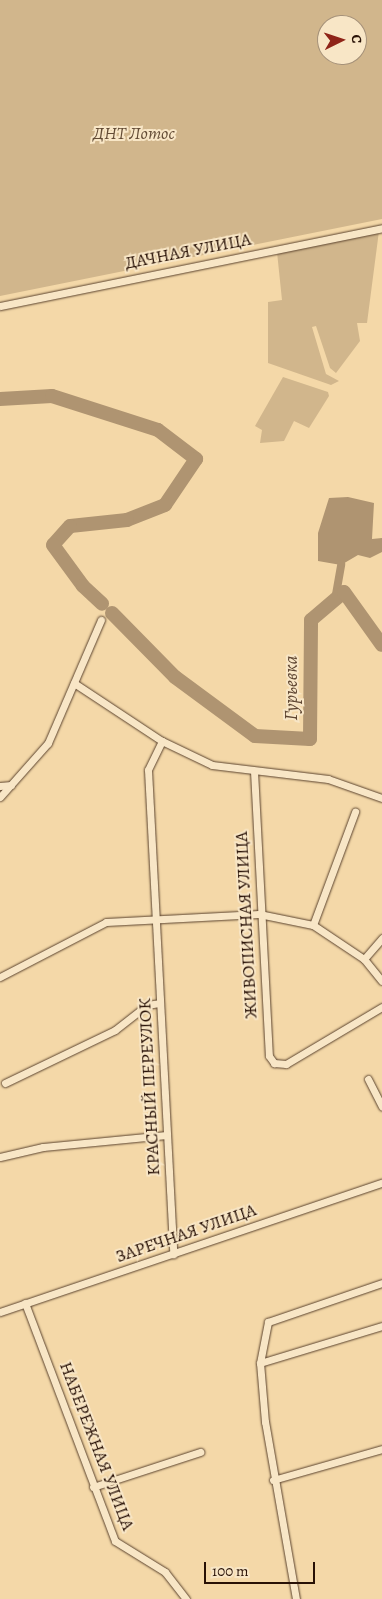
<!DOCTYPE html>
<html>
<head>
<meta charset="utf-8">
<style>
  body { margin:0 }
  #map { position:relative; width:382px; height:1599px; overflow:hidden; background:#f4d8a8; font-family:Alegreya,serif }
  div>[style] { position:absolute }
  .green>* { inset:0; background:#d1b68c }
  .water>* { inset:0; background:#af9471 }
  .canal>* { height:8px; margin:-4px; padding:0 4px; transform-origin:4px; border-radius:4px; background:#af9471 }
  .river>* { height:14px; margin:-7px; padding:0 7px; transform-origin:7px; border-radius:7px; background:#af9471 }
  .roads { filter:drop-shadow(0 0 1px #5b432e) drop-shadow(0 0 1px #5b432e) }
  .street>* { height:7px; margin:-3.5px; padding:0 3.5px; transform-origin:3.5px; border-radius:3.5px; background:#f8e6c6 }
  span { translate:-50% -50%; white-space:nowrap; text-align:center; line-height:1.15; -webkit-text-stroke:4px #f8e6c6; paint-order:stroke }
  .park-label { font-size:18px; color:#634b35; font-style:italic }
  .street-label { font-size:18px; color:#281106 }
  .water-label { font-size:19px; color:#5e4531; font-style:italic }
  .north { position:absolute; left:317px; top:15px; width:50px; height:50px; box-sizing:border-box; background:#f8e6c6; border:1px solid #a59179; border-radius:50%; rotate:86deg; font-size:14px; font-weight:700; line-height:20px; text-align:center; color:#281106 }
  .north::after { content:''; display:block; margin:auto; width:18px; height:22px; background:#8f2418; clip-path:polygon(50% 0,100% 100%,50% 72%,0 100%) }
  .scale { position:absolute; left:204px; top:1562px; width:111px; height:22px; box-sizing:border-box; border:2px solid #281106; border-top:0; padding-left:6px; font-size:15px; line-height:18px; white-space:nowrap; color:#281106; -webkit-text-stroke:4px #f8e6c6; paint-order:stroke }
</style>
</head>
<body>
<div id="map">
  <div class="green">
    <i style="clip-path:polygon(evenodd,0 0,382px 0,382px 219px,0 296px,0 0,327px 25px,357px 25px,357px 55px,327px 55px,327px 25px)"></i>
    <i style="clip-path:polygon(379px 231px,367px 323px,357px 323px,360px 341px,336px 373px,330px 368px,316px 326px,312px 327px,326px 374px,339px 381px,331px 385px,268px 363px,268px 302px,282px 300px,277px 252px)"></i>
    <i style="clip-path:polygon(283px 377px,328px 392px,329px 396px,309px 428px,294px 421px,284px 441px,260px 443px,262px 430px,255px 426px)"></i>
  </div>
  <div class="water">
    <i style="clip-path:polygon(348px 497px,374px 503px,372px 539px,382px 538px,382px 552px,370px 558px,358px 555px,341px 565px,318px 561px,318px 533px,329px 498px)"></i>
  </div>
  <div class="canal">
    <i style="left:335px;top:600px;width:36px;rotate:-80deg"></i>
  </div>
  <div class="river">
    <i style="left:0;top:399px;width:52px;rotate:-3.3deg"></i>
    <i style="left:52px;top:396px;width:111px;rotate:17.8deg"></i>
    <i style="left:158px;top:430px;width:48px;rotate:37.3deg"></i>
    <i style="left:196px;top:459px;width:55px;rotate:124deg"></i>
    <i style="left:165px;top:505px;width:41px;rotate:158.5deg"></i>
    <i style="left:127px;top:520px;width:57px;rotate:174deg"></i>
    <i style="left:70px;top:526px;width:25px;rotate:132deg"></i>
    <i style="left:53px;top:545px;width:51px;rotate:53.8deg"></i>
    <i style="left:83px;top:586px;width:26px;rotate:43deg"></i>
    <i style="left:112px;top:613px;width:90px;rotate:45.5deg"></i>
    <i style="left:175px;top:677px;width:99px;rotate:36.4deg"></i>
    <i style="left:255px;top:736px;width:55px;rotate:3.1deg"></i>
    <i style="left:310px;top:739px;width:119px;rotate:-89.5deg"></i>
    <i style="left:311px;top:620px;width:43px;rotate:-40.3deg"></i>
    <i style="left:344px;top:592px;width:65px;rotate:54.4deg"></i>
  </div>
  <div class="roads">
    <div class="street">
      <i style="left:0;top:306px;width:390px;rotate:-11.5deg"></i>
      <i style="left:74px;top:683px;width:105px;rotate:33.4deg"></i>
      <i style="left:162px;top:741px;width:55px;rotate:25.6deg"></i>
      <i style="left:212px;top:765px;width:117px;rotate:6.9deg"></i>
      <i style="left:328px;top:779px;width:57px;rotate:19.4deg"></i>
      <i style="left:162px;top:741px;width:32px;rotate:116deg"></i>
      <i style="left:148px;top:770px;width:485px;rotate:87deg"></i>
      <i style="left:254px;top:771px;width:285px;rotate:87deg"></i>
      <i style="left:269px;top:1056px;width:9px;rotate:54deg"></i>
      <i style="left:274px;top:1063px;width:12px;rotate:5deg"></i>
      <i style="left:286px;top:1064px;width:112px;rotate:-30.7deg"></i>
      <i style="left:0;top:786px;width:11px;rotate:-5deg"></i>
      <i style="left:0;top:797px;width:72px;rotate:-48.4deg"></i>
      <i style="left:48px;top:743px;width:134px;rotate:-66.7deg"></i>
      <i style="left:313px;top:925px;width:121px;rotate:-69.6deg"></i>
      <i style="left:364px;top:959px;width:28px;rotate:-49deg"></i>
      <i style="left:0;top:977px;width:119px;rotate:-27.4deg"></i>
      <i style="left:106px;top:922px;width:153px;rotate:-3deg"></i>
      <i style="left:259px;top:914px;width:55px;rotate:11.5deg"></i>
      <i style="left:313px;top:925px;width:61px;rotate:33.7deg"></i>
      <i style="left:364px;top:959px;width:28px;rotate:51deg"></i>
      <i style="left:368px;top:1079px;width:31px;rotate:63deg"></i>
      <i style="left:5px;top:1083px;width:122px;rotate:-25.7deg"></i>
      <i style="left:115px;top:1030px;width:41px;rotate:-38deg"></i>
      <i style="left:147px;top:1005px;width:12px;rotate:-9deg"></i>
      <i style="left:0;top:1157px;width:44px;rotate:-13.1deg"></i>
      <i style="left:43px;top:1147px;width:124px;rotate:-5.6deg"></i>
      <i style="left:25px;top:1303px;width:254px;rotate:69.3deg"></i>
      <i style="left:115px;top:1541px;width:59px;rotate:31.8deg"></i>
      <i style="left:165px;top:1572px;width:34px;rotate:52deg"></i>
      <i style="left:0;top:1312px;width:403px;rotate:-18.7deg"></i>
      <i style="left:260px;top:1363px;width:127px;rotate:-16.9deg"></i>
      <i style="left:273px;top:1480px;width:113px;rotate:-15.9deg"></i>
      <i style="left:93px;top:1487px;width:113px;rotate:-18.1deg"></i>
      <i style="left:296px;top:1599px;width:180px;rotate:-99.9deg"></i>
      <i style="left:265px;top:1422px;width:59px;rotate:-94.8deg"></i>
      <i style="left:260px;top:1363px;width:42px;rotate:-79deg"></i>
      <i style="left:268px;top:1322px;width:120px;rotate:-18.9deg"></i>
    </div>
  </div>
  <div class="park-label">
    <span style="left:134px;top:133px">ДНТ Лотос</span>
  </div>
  <div class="street-label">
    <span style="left:188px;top:251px;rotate:-11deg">ДАЧНАЯ УЛИЦА</span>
    <span style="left:246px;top:925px;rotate:-93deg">ЖИВОПИСНАЯ УЛИЦА</span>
    <span style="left:149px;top:1087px;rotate:-93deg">КРАСНЫЙ ПЕРЕУЛОК</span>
    <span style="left:186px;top:1233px;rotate:-19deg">ЗАРЕЧНАЯ УЛИЦА</span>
    <span style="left:97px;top:1446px;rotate:69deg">НАБЕРЕЖНАЯ УЛИЦА</span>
  </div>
  <div class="water-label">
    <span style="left:292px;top:688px;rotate:-90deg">Гурьевка</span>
  </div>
  <div class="north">С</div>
  <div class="scale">100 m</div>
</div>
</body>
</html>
